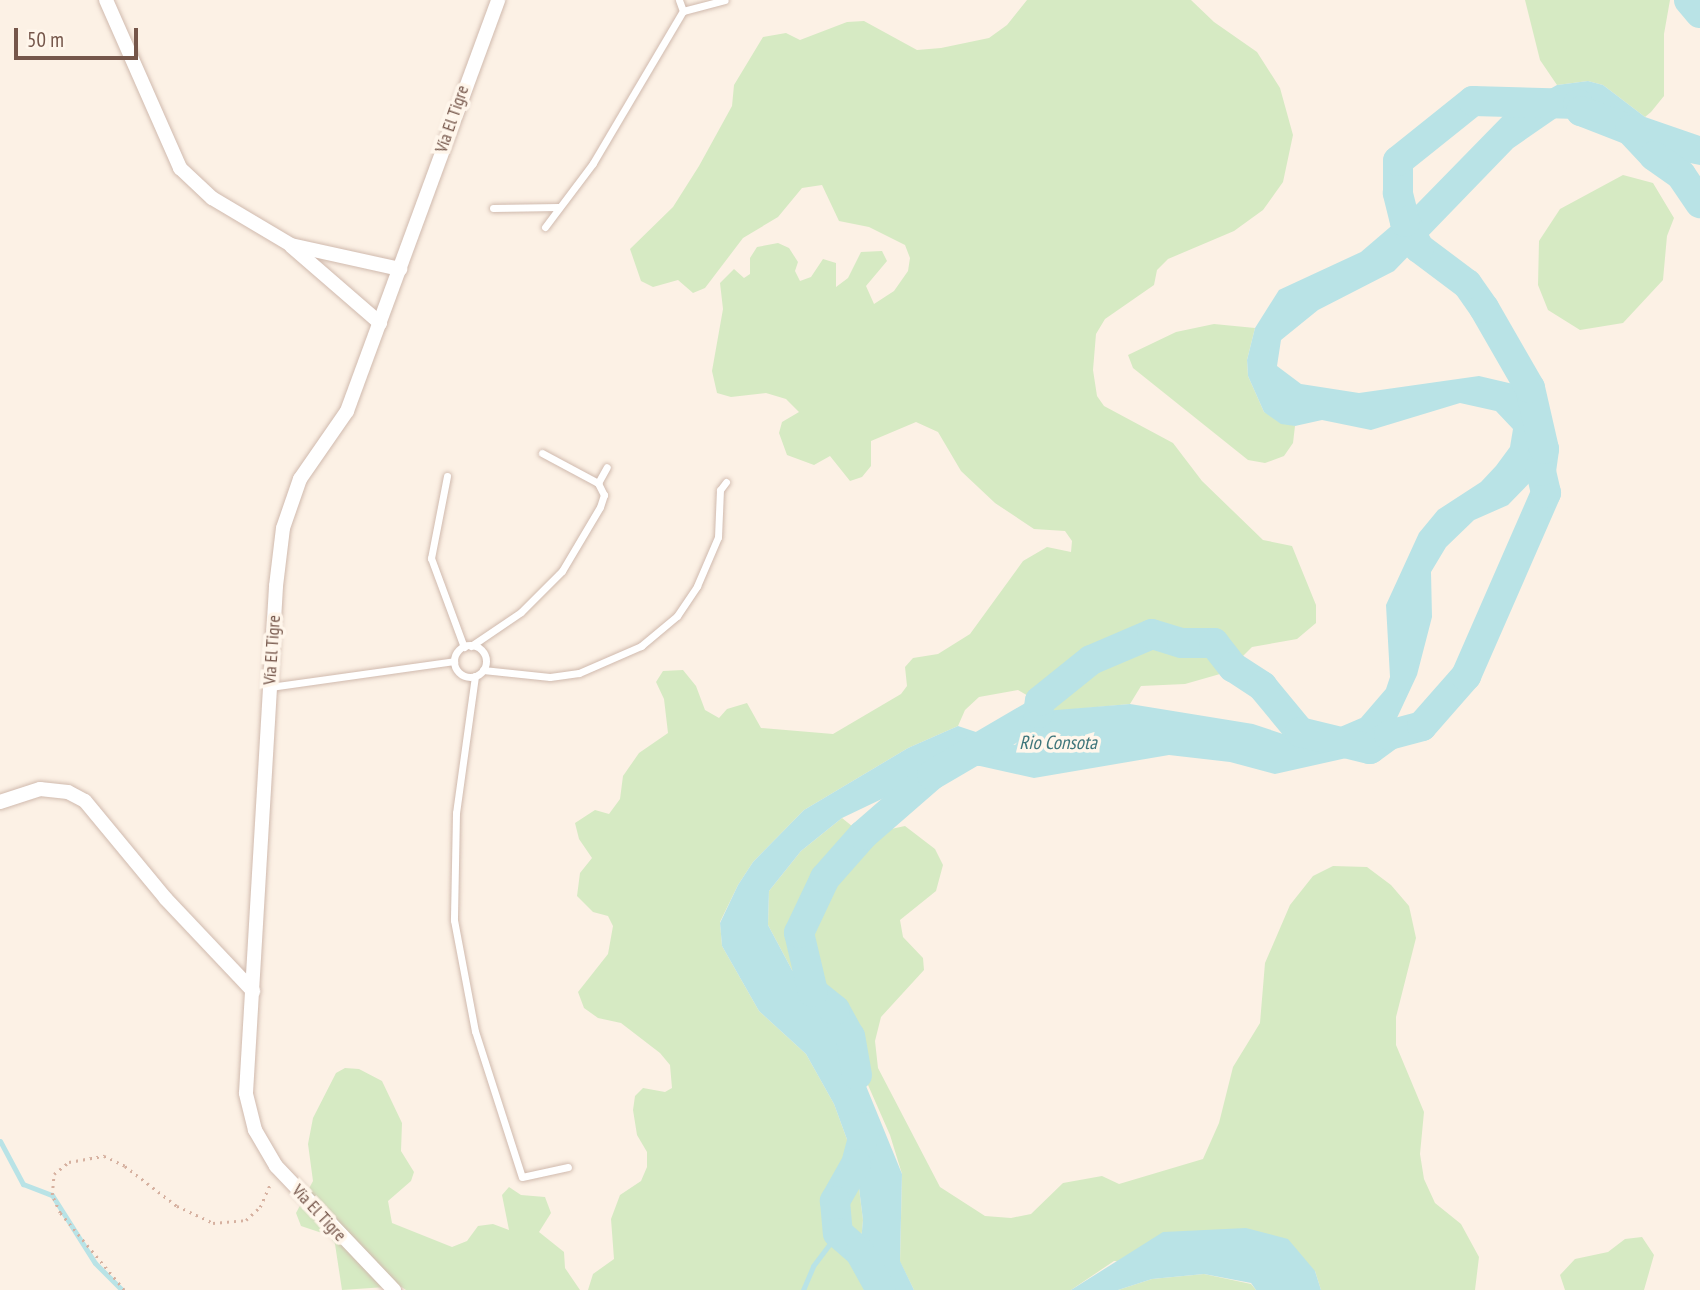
<!DOCTYPE html>
<html>
<head>
<meta charset="utf-8">
<style>
  body { margin:0 }
  #map { position:relative; width:1700px; height:1290px; overflow:hidden; background:#fcf1e5; font-family:"PT Sans Narrow",sans-serif }
  div>[style] { position:absolute }
  .green>* { inset:0; background:#d6eac3 }
  .water>* { inset:0; background:#b9e3e6 }
  .stream>* { height:5px; margin:-2.5px; padding:0 2.5px; transform-origin:2.5px; border-radius:2.5px; background:#b9e3e6 }
  .river>* { height:30px; margin:-15px; padding:0 15px; transform-origin:15px; border-radius:15px; background:#b9e3e6 }
  .path>* { height:2.5px; margin-top:-1.25px; transform-origin:0; background:repeating-linear-gradient(90deg,#d6b1a0 0 2px,transparent 0 7px) }
  .roads { filter:drop-shadow(0 0 2px #d0baae) drop-shadow(0 0 2px #d0baae) }
  .lane>* { height:7px; margin:-3.5px; padding:0 3.5px; transform-origin:3.5px; border-radius:3.5px; background:#fff }
  .lane>.ring { margin:-3.5px; padding:0; box-sizing:content-box; background:none; border:7px solid #fff; border-radius:50% }
  .street>* { height:14px; margin:-7px; padding:0 7px; transform-origin:7px; border-radius:7px; background:#fff }
  span { translate:-50% -50%; white-space:nowrap; text-align:center; line-height:1.15; -webkit-text-stroke:7px #fff6eb; paint-order:stroke }
  .street-label { font-size:18px; color:#75564a }
  .water-label { font-size:19px; color:#3e757a; font-style:italic }
  .scale { position:absolute; left:14px; top:28px; width:124px; height:32px; box-sizing:border-box; border:4px solid #75564a; border-top:0; padding-left:9px; font-size:21px; line-height:24px; white-space:nowrap; color:#75564a; -webkit-text-stroke:5px #fff6eb; paint-order:stroke }
</style>
</head>
<body>
<div id="map">
  <div class="green">
    <i style="clip-path:polygon(1027px 0,1191px 0,1214px 22px,1257px 52px,1280px 88px,1293px 135px,1283px 182px,1263px 210px,1234px 231px,1168px 259px,1157px 270px,1154px 285px,1105px 319px,1096px 334px,1093px 370px,1097px 396px,1104px 406px,1173px 443px,1202px 481px,1263px 540px,1292px 546px,1316px 605px,1316px 623px,1297px 639px,1252px 647px,1227px 672px,1185px 684px,1141px 686px,1130px 704px,1054px 711px,1018px 690px,979px 697px,965px 710px,958px 726px,908px 748px,804px 810px,753px 862px,738px 885px,720px 922px,722px 946px,759px 1011px,806px 1054px,834px 1104px,856px 1164px,863px 1220px,860px 1252px,864px 1290px,588px 1290px,593px 1274px,614px 1259px,611px 1219px,620px 1195px,641px 1181px,647px 1167px,647px 1152px,637px 1135px,633px 1110px,635px 1096px,643px 1088px,665px 1092px,672px 1088px,670px 1065px,660px 1053px,621px 1023px,598px 1018px,584px 1008px,578px 992px,608px 954px,613px 926px,608px 916px,593px 912px,577px 896px,580px 873px,592px 858px,579px 839px,575px 823px,595px 810px,609px 814px,620px 799px,623px 776px,639px 753px,668px 733px,664px 699px,656px 682px,663px 671px,683px 670px,696px 686px,705px 710px,719px 718px,727px 709px,747px 703px,761px 728px,833px 734px,901px 694px,907px 686px,905px 667px,913px 658px,938px 654px,970px 634px,1023px 561px,1047px 547px,1071px 552px,1072px 541px,1065px 531px,1034px 529px,995px 503px,961px 471px,938px 432px,916px 422px,871px 441px,871px 466px,862px 477px,850px 481px,830px 456px,814px 465px,787px 455px,779px 433px,782px 422px,799px 412px,786px 399px,766px 393px,731px 397px,717px 393px,712px 371px,723px 309px,720px 283px,734px 269px,744px 278px,750px 274px,750px 258px,757px 247px,778px 243px,789px 248px,798px 262px,795px 271px,800px 281px,811px 277px,823px 259px,836px 263px,836px 287px,848px 278px,861px 252px,882px 251px,887px 261px,866px 286px,874px 304px,894px 291px,908px 271px,910px 258px,905px 245px,869px 227px,839px 221px,822px 185px,802px 188px,778px 217px,743px 238px,705px 288px,693px 293px,678px 280px,653px 287px,641px 281px,630px 249px,673px 207px,699px 166px,732px 106px,734px 85px,763px 37px,786px 33px,800px 40px,847px 22px,864px 21px,917px 50px,941px 48px,989px 38px,1007px 25px)"></i>
    <i style="clip-path:polygon(1525px 0,1670px 0,1664px 34px,1664px 96px,1651px 112px,1645px 117px,1603px 85px,1588px 81px,1557px 85px,1540px 60px)"></i>
    <i style="clip-path:polygon(1623px 175px,1653px 183px,1674px 218px,1667px 236px,1663px 280px,1623px 323px,1580px 330px,1548px 310px,1538px 285px,1539px 241px,1560px 209px)"></i>
    <i style="clip-path:polygon(1214px 324px,1255px 328px,1247px 360px,1248px 376px,1264px 412px,1295px 426px,1293px 443px,1284px 456px,1265px 463px,1248px 460px,1133px 368px,1128px 355px,1176px 332px)"></i>
    <i style="clip-path:polygon(842px 818px,863px 835px,905px 826px,935px 849px,943px 865px,936px 891px,900px 920px,903px 937px,923px 958px,924px 970px,881px 1017px,875px 1041px,878px 1068px,940px 1187px,985px 1216px,1011px 1218px,1031px 1214px,1063px 1183px,1102px 1176px,1119px 1184px,1203px 1159px,1219px 1123px,1233px 1067px,1260px 1023px,1265px 963px,1290px 905px,1313px 876px,1333px 866px,1367px 867px,1391px 885px,1409px 906px,1416px 938px,1396px 1017px,1396px 1045px,1424px 1112px,1420px 1154px,1424px 1179px,1435px 1203px,1461px 1224px,1479px 1257px,1475px 1290px,1321px 1290px,1315px 1271px,1114px 1261px,1071px 1290px,914px 1290px,900px 1262px,902px 1174px,890px 1135px,835px 1010px,792px 970px,768px 925px,769px 891px,801px 851px)"></i>
    <i style="clip-path:polygon(345px 1068px,359px 1069px,382px 1081px,402px 1123px,401px 1151px,414px 1172px,411px 1181px,388px 1201px,392px 1223px,452px 1247px,467px 1241px,478px 1226px,493px 1224px,509px 1230px,502px 1195px,509px 1187px,521px 1195px,545px 1197px,551px 1213px,539px 1232px,564px 1252px,565px 1268px,580px 1290px,406px 1290px,400px 1286px,342px 1290px,335px 1244px,328px 1235px,301px 1226px,296px 1213px,313px 1181px,308px 1144px,313px 1118px,336px 1073px)"></i>
    <i style="clip-path:polygon(1642px 1237px,1654px 1255px,1644px 1290px,1565px 1290px,1560px 1275px,1575px 1259px,1608px 1252px,1625px 1239px)"></i>
    <i style="clip-path:polygon(1204px 1274px,1251px 1284px,1256px 1290px,1118px 1290px,1152px 1279px)"></i>
  </div>
  <div class="water">
    <i style="clip-path:polygon(1588px 81px,1603px 85px,1645px 117px,1700px 136px,1700px 165px,1654px 156px,1601px 118px,1581px 111px,1562px 114px,1513px 148px,1394px 271px,1318px 310px,1281px 340px,1277px 366px,1301px 384px,1359px 393px,1479px 376px,1530px 388px,1543px 417px,1541px 471px,1508px 505px,1474px 520px,1446px 547px,1431px 572px,1432px 617px,1417px 675px,1389px 735px,1351px 757px,1275px 774px,1230px 762px,1169px 755px,1034px 778px,980px 766px,953px 765px,842px 818px,801px 851px,769px 891px,768px 925px,792px 970px,835px 1010px,902px 1174px,900px 1261px,914px 1290px,864px 1290px,860px 1252px,863px 1220px,856px 1164px,834px 1104px,806px 1054px,759px 1011px,722px 946px,720px 923px,738px 885px,753px 862px,804px 810px,908px 748px,958px 726px,1015px 745px,1044px 711px,1130px 704px,1253px 724px,1292px 737px,1319px 736px,1361px 718px,1386px 689px,1390px 677px,1386px 605px,1419px 533px,1438px 510px,1481px 482px,1496px 466px,1510px 447px,1513px 429px,1496px 411px,1460px 403px,1371px 430px,1322px 420px,1295px 426px,1281px 424px,1264px 412px,1248px 376px,1247px 360px,1255px 328px,1279px 290px,1361px 252px,1417px 204px,1504px 115px,1557px 85px)"></i>
    <i style="clip-path:polygon(1246px 1228px,1288px 1239px,1315px 1271px,1321px 1290px,1256px 1290px,1251px 1283px,1204px 1274px,1152px 1279px,1118px 1290px,1071px 1290px,1163px 1232px)"></i>
  </div>
  <div class="stream">
    <i style="left:0;top:1141px;width:49px;rotate:61.9deg"></i>
    <i style="left:23px;top:1184px;width:31px;rotate:21deg"></i>
    <i style="left:52px;top:1195px;width:80px;rotate:57.7deg"></i>
    <i style="left:95px;top:1263px;width:38px;rotate:45deg"></i>
    <i style="left:803px;top:1290px;width:26px;rotate:-67deg"></i>
    <i style="left:813px;top:1266px;width:41px;rotate:-52.9deg"></i>
  </div>
  <div class="river">
    <i style="left:1689px;top:0;width:17px;rotate:50deg"></i>
    <i style="left:857px;top:1075px;width:39px;rotate:-100deg"></i>
    <i style="left:850px;top:1037px;width:31px;rotate:-119deg"></i>
    <i style="left:835px;top:1010px;width:28px;rotate:-141deg"></i>
    <i style="left:813px;top:992px;width:61px;rotate:-103.3deg"></i>
    <i style="left:799px;top:933px;width:61px;rotate:-64.7deg"></i>
    <i style="left:825px;top:878px;width:57px;rotate:-48.5deg"></i>
    <i style="left:863px;top:835px;width:91px;rotate:-41deg"></i>
    <i style="left:932px;top:775px;width:123px;rotate:-30.3deg"></i>
    <i style="left:1038px;top:713px;width:12px;rotate:-81deg"></i>
    <i style="left:1040px;top:701px;width:65px;rotate:-38.8deg"></i>
    <i style="left:1091px;top:660px;width:66px;rotate:-23.1deg"></i>
    <i style="left:1152px;top:634px;width:31px;rotate:17deg"></i>
    <i style="left:1182px;top:643px;width:32px"></i>
    <i style="left:1214px;top:643px;width:31px;rotate:52deg"></i>
    <i style="left:1233px;top:667px;width:35px;rotate:33deg"></i>
    <i style="left:1262px;top:686px;width:60px;rotate:50.4deg"></i>
    <i style="left:1300px;top:732px;width:72px;rotate:13.7deg"></i>
    <i style="left:1370px;top:749px;width:24px;rotate:-36deg"></i>
    <i style="left:1389px;top:735px;width:34px;rotate:-15deg"></i>
    <i style="left:1422px;top:726px;width:67px;rotate:-48.7deg"></i>
    <i style="left:1466px;top:676px;width:200px;rotate:-66.4deg"></i>
    <i style="left:1546px;top:493px;width:23px;rotate:-103deg"></i>
    <i style="left:1541px;top:471px;width:22px;rotate:-82deg"></i>
    <i style="left:1544px;top:449px;width:63px;rotate:-102.9deg"></i>
    <i style="left:1530px;top:388px;width:92px;rotate:-119.9deg"></i>
    <i style="left:1484px;top:308px;width:29px;rotate:-125deg"></i>
    <i style="left:1467px;top:284px;width:60px;rotate:-143.1deg"></i>
    <i style="left:1419px;top:248px;width:30px;rotate:-118deg"></i>
    <i style="left:1405px;top:222px;width:30px;rotate:-104deg"></i>
    <i style="left:1398px;top:193px;width:32px;rotate:-90deg"></i>
    <i style="left:1398px;top:161px;width:96px;rotate:-38.7deg"></i>
    <i style="left:1473px;top:101px;width:105px;rotate:1.6deg"></i>
    <i style="left:1578px;top:104px;width:8px;rotate:67deg"></i>
    <i style="left:1581px;top:111px;width:53px;rotate:21.2deg"></i>
    <i style="left:1630px;top:130px;width:35px;rotate:47deg"></i>
    <i style="left:1654px;top:156px;width:33px;rotate:35deg"></i>
    <i style="left:1681px;top:175px;width:34px;rotate:56deg"></i>
    <i style="left:866px;top:1127px;width:38px;rotate:105deg"></i>
    <i style="left:856px;top:1164px;width:43px;rotate:119.6deg"></i>
    <i style="left:835px;top:1201px;width:32px;rotate:85deg"></i>
    <i style="left:838px;top:1233px;width:29px;rotate:41deg"></i>
    <i style="left:860px;top:1252px;width:43px;rotate:61.1deg"></i>
  </div>
  <div class="path">
    <i style="left:124px;top:1290px;width:100px;rotate:-129.7deg"></i>
    <i style="left:60px;top:1213px;width:20px;rotate:-114deg"></i>
    <i style="left:52px;top:1195px;width:21px;rotate:-85deg"></i>
    <i style="left:54px;top:1174px;width:19px;rotate:-39deg"></i>
    <i style="left:69px;top:1162px;width:36px;rotate:-10deg"></i>
    <i style="left:104px;top:1156px;width:23px;rotate:25deg"></i>
    <i style="left:125px;top:1166px;width:66px;rotate:37.6deg"></i>
    <i style="left:177px;top:1206px;width:40px;rotate:25deg"></i>
    <i style="left:213px;top:1223px;width:33px;rotate:-5deg"></i>
    <i style="left:246px;top:1220px;width:19px;rotate:-43deg"></i>
    <i style="left:260px;top:1207px;width:27px;rotate:-66deg"></i>
  </div>
  <div class="roads">
    <div class="lane">
      <i style="left:679px;top:0;width:12px;rotate:70deg"></i>
      <i style="left:683px;top:11px;width:43px;rotate:-14.7deg"></i>
      <i style="left:493px;top:208px;width:66px;rotate:-0.9deg"></i>
      <i style="left:545px;top:227px;width:80px;rotate:-53.1deg"></i>
      <i style="left:593px;top:163px;width:177px;rotate:-59.4deg"></i>
      <i style="left:542px;top:453px;width:64px;rotate:28.2deg"></i>
      <i style="left:447px;top:476px;width:84px;rotate:101deg"></i>
      <i style="left:431px;top:558px;width:95px;rotate:69.7deg"></i>
      <i class="ring" style="left:454px;top:645px;width:25px;height:25px"></i>
      <i style="left:471px;top:646px;width:60px;rotate:-34.2deg"></i>
      <i style="left:521px;top:612px;width:58px;rotate:-45deg"></i>
      <i style="left:562px;top:571px;width:74px;rotate:-59.3deg"></i>
      <i style="left:600px;top:507px;width:13px;rotate:-72deg"></i>
      <i style="left:604px;top:495px;width:13px;rotate:-117deg"></i>
      <i style="left:598px;top:483px;width:18px;rotate:-61deg"></i>
      <i style="left:483px;top:670px;width:67px;rotate:6deg"></i>
      <i style="left:550px;top:677px;width:29px;rotate:-8deg"></i>
      <i style="left:579px;top:673px;width:68px;rotate:-23.5deg"></i>
      <i style="left:641px;top:646px;width:47px;rotate:-39.8deg"></i>
      <i style="left:677px;top:616px;width:36px;rotate:-56deg"></i>
      <i style="left:697px;top:586px;width:53px;rotate:-66.8deg"></i>
      <i style="left:718px;top:537px;width:47px;rotate:-87.6deg"></i>
      <i style="left:720px;top:490px;width:10px;rotate:-53deg"></i>
      <i style="left:475px;top:676px;width:138px;rotate:97.9deg"></i>
      <i style="left:456px;top:813px;width:107px;rotate:91.1deg"></i>
      <i style="left:454px;top:920px;width:113px;rotate:79.3deg"></i>
      <i style="left:475px;top:1031px;width:153px;rotate:72.2deg"></i>
      <i style="left:522px;top:1177px;width:47px;rotate:-12.3deg"></i>
      <i style="left:270px;top:687px;width:186px;rotate:-8deg"></i>
    </div>
    <div class="street">
      <i style="left:106px;top:0;width:184px;rotate:66.2deg"></i>
      <i style="left:180px;top:168px;width:44px;rotate:43.2deg"></i>
      <i style="left:212px;top:198px;width:92px;rotate:30.7deg"></i>
      <i style="left:291px;top:245px;width:112px;rotate:12.4deg"></i>
      <i style="left:291px;top:246px;width:118px;rotate:40.9deg"></i>
      <i style="left:0;top:802px;width:42px;rotate:-18deg"></i>
      <i style="left:40px;top:789px;width:28px;rotate:6deg"></i>
      <i style="left:68px;top:792px;width:19px;rotate:28deg"></i>
      <i style="left:85px;top:801px;width:127px;rotate:50.4deg"></i>
      <i style="left:166px;top:899px;width:127px;rotate:46.6deg"></i>
      <i style="left:394px;top:1290px;width:171px;rotate:-133.6deg"></i>
      <i style="left:276px;top:1166px;width:42px;rotate:-120.3deg"></i>
      <i style="left:255px;top:1130px;width:38px;rotate:-104deg"></i>
      <i style="left:246px;top:1093px;width:508px;rotate:-86.61deg"></i>
      <i style="left:276px;top:586px;width:58px;rotate:-83.1deg"></i>
      <i style="left:283px;top:528px;width:52px;rotate:-70.9deg"></i>
      <i style="left:300px;top:479px;width:83px;rotate:-55.3deg"></i>
      <i style="left:347px;top:411px;width:438px;rotate:-69.8deg"></i>
    </div>
  </div>
  <div class="street-label">
    <span style="left:452px;top:119px;rotate:-71deg">Vía El Tigre</span>
    <span style="left:272px;top:650px;rotate:-86deg">Vía El Tigre</span>
    <span style="left:319px;top:1213px;rotate:47deg">Vía El Tigre</span>
  </div>
  <div class="water-label">
    <span style="left:1058px;top:743px">Rio Consota</span>
  </div>
  <div class="scale">50 m</div>
</div>
</body>
</html>
